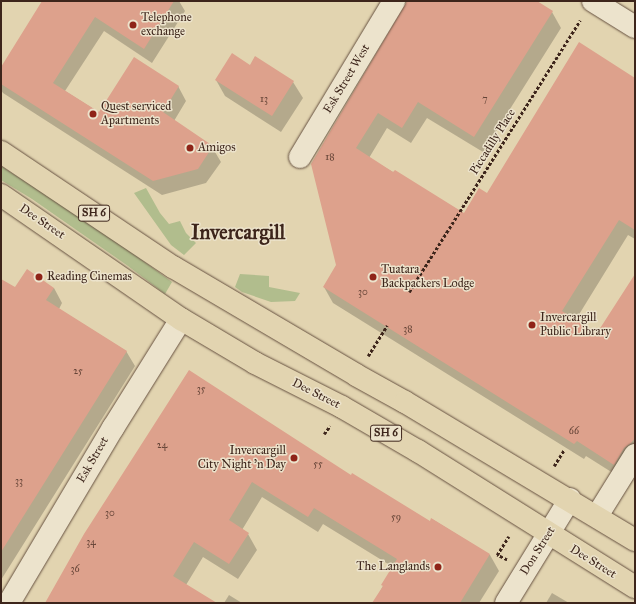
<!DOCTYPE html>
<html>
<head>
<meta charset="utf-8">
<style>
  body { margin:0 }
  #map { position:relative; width:636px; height:604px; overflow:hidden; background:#e2d4b0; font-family:"IM FELL Great Primer",serif }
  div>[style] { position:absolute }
  .green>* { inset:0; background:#b1bd8d }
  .shadow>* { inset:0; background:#0003 }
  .building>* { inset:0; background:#dda18c }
  .path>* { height:2.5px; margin-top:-1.25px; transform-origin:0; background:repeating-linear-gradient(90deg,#3d251b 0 3px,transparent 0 5px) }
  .roads { filter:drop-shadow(0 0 1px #665140) drop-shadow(0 0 1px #665140) }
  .minor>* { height:22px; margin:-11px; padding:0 11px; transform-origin:11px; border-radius:11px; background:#ece3cc }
  .major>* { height:22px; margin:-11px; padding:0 11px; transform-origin:11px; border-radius:11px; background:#e2d4b0 }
  .dots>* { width:11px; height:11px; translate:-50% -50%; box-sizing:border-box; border:2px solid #ece3cc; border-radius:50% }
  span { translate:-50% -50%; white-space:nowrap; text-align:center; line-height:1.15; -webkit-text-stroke:3px #ece3cc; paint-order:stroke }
  .number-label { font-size:10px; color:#654437 }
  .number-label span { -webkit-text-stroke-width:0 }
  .shield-label span { padding:1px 3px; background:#ece3cc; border:1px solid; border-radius:3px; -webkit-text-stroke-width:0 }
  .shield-label { font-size:11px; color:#3d251b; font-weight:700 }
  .poi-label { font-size:12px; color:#3d251b }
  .left { translate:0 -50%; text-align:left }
  .right { translate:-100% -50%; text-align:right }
  .street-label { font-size:12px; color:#3d251b }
  .town-label { font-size:20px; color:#3d251b; font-weight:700 }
  .frame { position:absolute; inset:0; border:2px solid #3d251b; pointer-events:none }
</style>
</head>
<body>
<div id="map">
  <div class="green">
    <i style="clip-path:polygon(1px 166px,101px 230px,172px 282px,165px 294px,128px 266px,32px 199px,1px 180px)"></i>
    <i style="clip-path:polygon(146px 188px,160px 213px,169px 224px,180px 221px,186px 233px,196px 243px,184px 255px,171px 245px,134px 193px)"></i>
    <i style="clip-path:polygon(240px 274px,269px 276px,269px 287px,300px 293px,295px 301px,271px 302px,242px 292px,235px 287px)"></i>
  </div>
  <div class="shadow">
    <i style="clip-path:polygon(44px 1px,179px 1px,185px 11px,152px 63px,104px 31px,65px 91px,100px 113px,178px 86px,186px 101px,174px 121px,212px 147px,221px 162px,206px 183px,162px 195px,3px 93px,1px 90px,1px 69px)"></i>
    <i style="clip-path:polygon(408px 1px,535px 1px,552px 12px,561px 28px,483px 152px,427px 118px,411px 143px,387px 128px,369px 158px,465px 214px,487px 194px,635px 79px,635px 239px,628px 235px,575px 321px,597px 334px,635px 296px,635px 464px,624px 480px,586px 456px,584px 459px,333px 303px,324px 287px,337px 266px,312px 164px)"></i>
    <i style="clip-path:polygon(255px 57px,293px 82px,303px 98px,281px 132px,225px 96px,216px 80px,250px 66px)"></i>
    <i style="clip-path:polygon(1px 280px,15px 288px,54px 288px,62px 303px,59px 309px,126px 351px,135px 366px,1px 580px)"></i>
    <i style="clip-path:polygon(189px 371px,351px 476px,430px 522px,432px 519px,490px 555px,499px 571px,479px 603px,374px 603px,393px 567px,323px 524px,318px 532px,262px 497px,242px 530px,248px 534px,257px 550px,238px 579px,203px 557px,186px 585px,215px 603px,46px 603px)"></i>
    <i style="clip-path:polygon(552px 593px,569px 603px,546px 603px)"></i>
    <i style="clip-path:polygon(229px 595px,242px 603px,224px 603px)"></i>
  </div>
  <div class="building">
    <i style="clip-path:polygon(42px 1px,174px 1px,144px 49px,95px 17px,53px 83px,99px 112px,134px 57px,179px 86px,163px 112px,213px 146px,198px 169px,153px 181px,1px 84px,1px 67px)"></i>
    <i style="clip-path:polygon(407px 1px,537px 1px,553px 11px,474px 137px,418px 102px,402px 128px,378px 113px,356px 148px,393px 172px,395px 170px,464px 213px,479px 188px,487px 193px,579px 42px,635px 78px,635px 230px,619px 220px,562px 311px,597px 333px,635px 274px,635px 438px,631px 443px,624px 448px,614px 465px,577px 441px,574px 444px,323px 287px,336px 265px,311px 164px)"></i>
    <i style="clip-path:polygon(232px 53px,250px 65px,255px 56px,294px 81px,272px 116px,215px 80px)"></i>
    <i style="clip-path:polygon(27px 269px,54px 288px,46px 300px,127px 351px,1px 552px,1px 279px,15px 287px)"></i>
    <i style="clip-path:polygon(189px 370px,351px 475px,352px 473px,430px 521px,431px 518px,490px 554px,460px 603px,372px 603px,383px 586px,381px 585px,397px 559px,314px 508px,308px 517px,252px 482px,229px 520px,249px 533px,229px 564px,194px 542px,173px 576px,217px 603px,45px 603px,84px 534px)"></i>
  </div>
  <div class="path">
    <i style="left:409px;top:292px;width:321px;rotate:-57.8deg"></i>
    <i style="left:368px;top:356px;width:36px;rotate:-58deg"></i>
    <i style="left:324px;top:434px;width:10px;rotate:-53deg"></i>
    <i style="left:554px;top:466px;width:19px;rotate:-58deg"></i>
    <i style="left:507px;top:560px;width:11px;rotate:-153deg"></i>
    <i style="left:497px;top:555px;width:22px;rotate:-58deg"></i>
  </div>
  <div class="roads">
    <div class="minor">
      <i style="left:593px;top:1px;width:49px;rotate:31.8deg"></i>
      <i style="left:300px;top:157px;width:182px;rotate:-58.9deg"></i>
      <i style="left:597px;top:516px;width:72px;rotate:-58.1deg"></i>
      <i style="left:9px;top:603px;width:204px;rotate:-59.3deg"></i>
      <i style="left:113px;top:428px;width:128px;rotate:-58deg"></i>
      <i style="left:506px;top:603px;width:122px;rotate:-58.4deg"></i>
    </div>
    <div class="major">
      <i style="left:1px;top:152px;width:207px;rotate:33.8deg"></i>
      <i style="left:173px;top:267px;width:212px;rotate:30.5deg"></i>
      <i style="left:356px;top:375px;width:56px;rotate:28.9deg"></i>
      <i style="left:405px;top:402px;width:268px;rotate:31deg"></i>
      <i style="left:1px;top:195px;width:219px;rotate:34.6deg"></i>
      <i style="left:181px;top:319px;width:86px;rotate:30.7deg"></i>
      <i style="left:255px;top:363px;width:97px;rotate:26.8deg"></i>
      <i style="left:342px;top:407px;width:88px;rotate:30.1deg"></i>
      <i style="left:418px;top:451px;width:256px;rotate:32.1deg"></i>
    </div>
  </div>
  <div class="dots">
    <i style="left:133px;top:25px;background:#8f2418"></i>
    <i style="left:93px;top:114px;background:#8f2418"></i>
    <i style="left:190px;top:148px;background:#8f2418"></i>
    <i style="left:39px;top:277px;background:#8f2418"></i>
    <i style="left:373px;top:277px;background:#8f2418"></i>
    <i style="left:532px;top:325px;background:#8f2418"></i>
    <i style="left:294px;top:458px;background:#8f2418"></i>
    <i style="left:438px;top:567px;background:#8f2418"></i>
  </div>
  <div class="number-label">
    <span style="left:264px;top:100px">13</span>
    <span style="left:485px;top:100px">7</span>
    <span style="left:330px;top:158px">18</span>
    <span style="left:363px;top:293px">30</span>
    <span style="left:408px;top:330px">38</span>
    <span style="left:78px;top:372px">25</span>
    <span style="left:201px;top:390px">35</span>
    <span style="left:574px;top:432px">66</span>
    <span style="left:162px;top:446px">24</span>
    <span style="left:318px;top:465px">55</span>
    <span style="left:19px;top:482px">33</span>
    <span style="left:110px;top:514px">30</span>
    <span style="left:396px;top:518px">59</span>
    <span style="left:91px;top:543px">34</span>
    <span style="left:75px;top:570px">36</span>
  </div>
  <div class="shield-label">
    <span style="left:94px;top:213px">SH 6</span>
    <span style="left:386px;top:433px">SH 6</span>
  </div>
  <div class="poi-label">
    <span class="left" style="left:141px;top:25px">Telephone<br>exchange</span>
    <span class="left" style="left:101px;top:114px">Quest serviced<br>Apartments</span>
    <span class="left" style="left:198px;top:148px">Amigos</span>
    <span class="left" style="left:381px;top:277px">Tuatara<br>Backpackers Lodge</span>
    <span class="left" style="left:47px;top:277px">Reading Cinemas</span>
    <span class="left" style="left:540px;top:325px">Invercargill<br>Public Library</span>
    <span class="right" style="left:286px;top:458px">Invercargill<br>City Night 'n Day</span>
    <span class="right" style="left:430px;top:567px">The Langlands</span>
  </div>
  <div class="street-label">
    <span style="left:347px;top:79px;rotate:-59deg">Esk Street West</span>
    <span style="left:493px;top:142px;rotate:-58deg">Piccadilly Place</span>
    <span style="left:42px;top:222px;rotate:34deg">Dee Street</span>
    <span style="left:316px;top:394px;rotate:27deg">Dee Street</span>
    <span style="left:93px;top:460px;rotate:-60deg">Esk Street</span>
    <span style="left:538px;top:551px;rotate:-58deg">Don Street</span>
    <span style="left:593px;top:562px;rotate:32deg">Dee Street</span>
  </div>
  <div class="town-label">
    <span style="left:238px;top:232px">Invercargill</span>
  </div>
  <div class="frame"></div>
</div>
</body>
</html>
